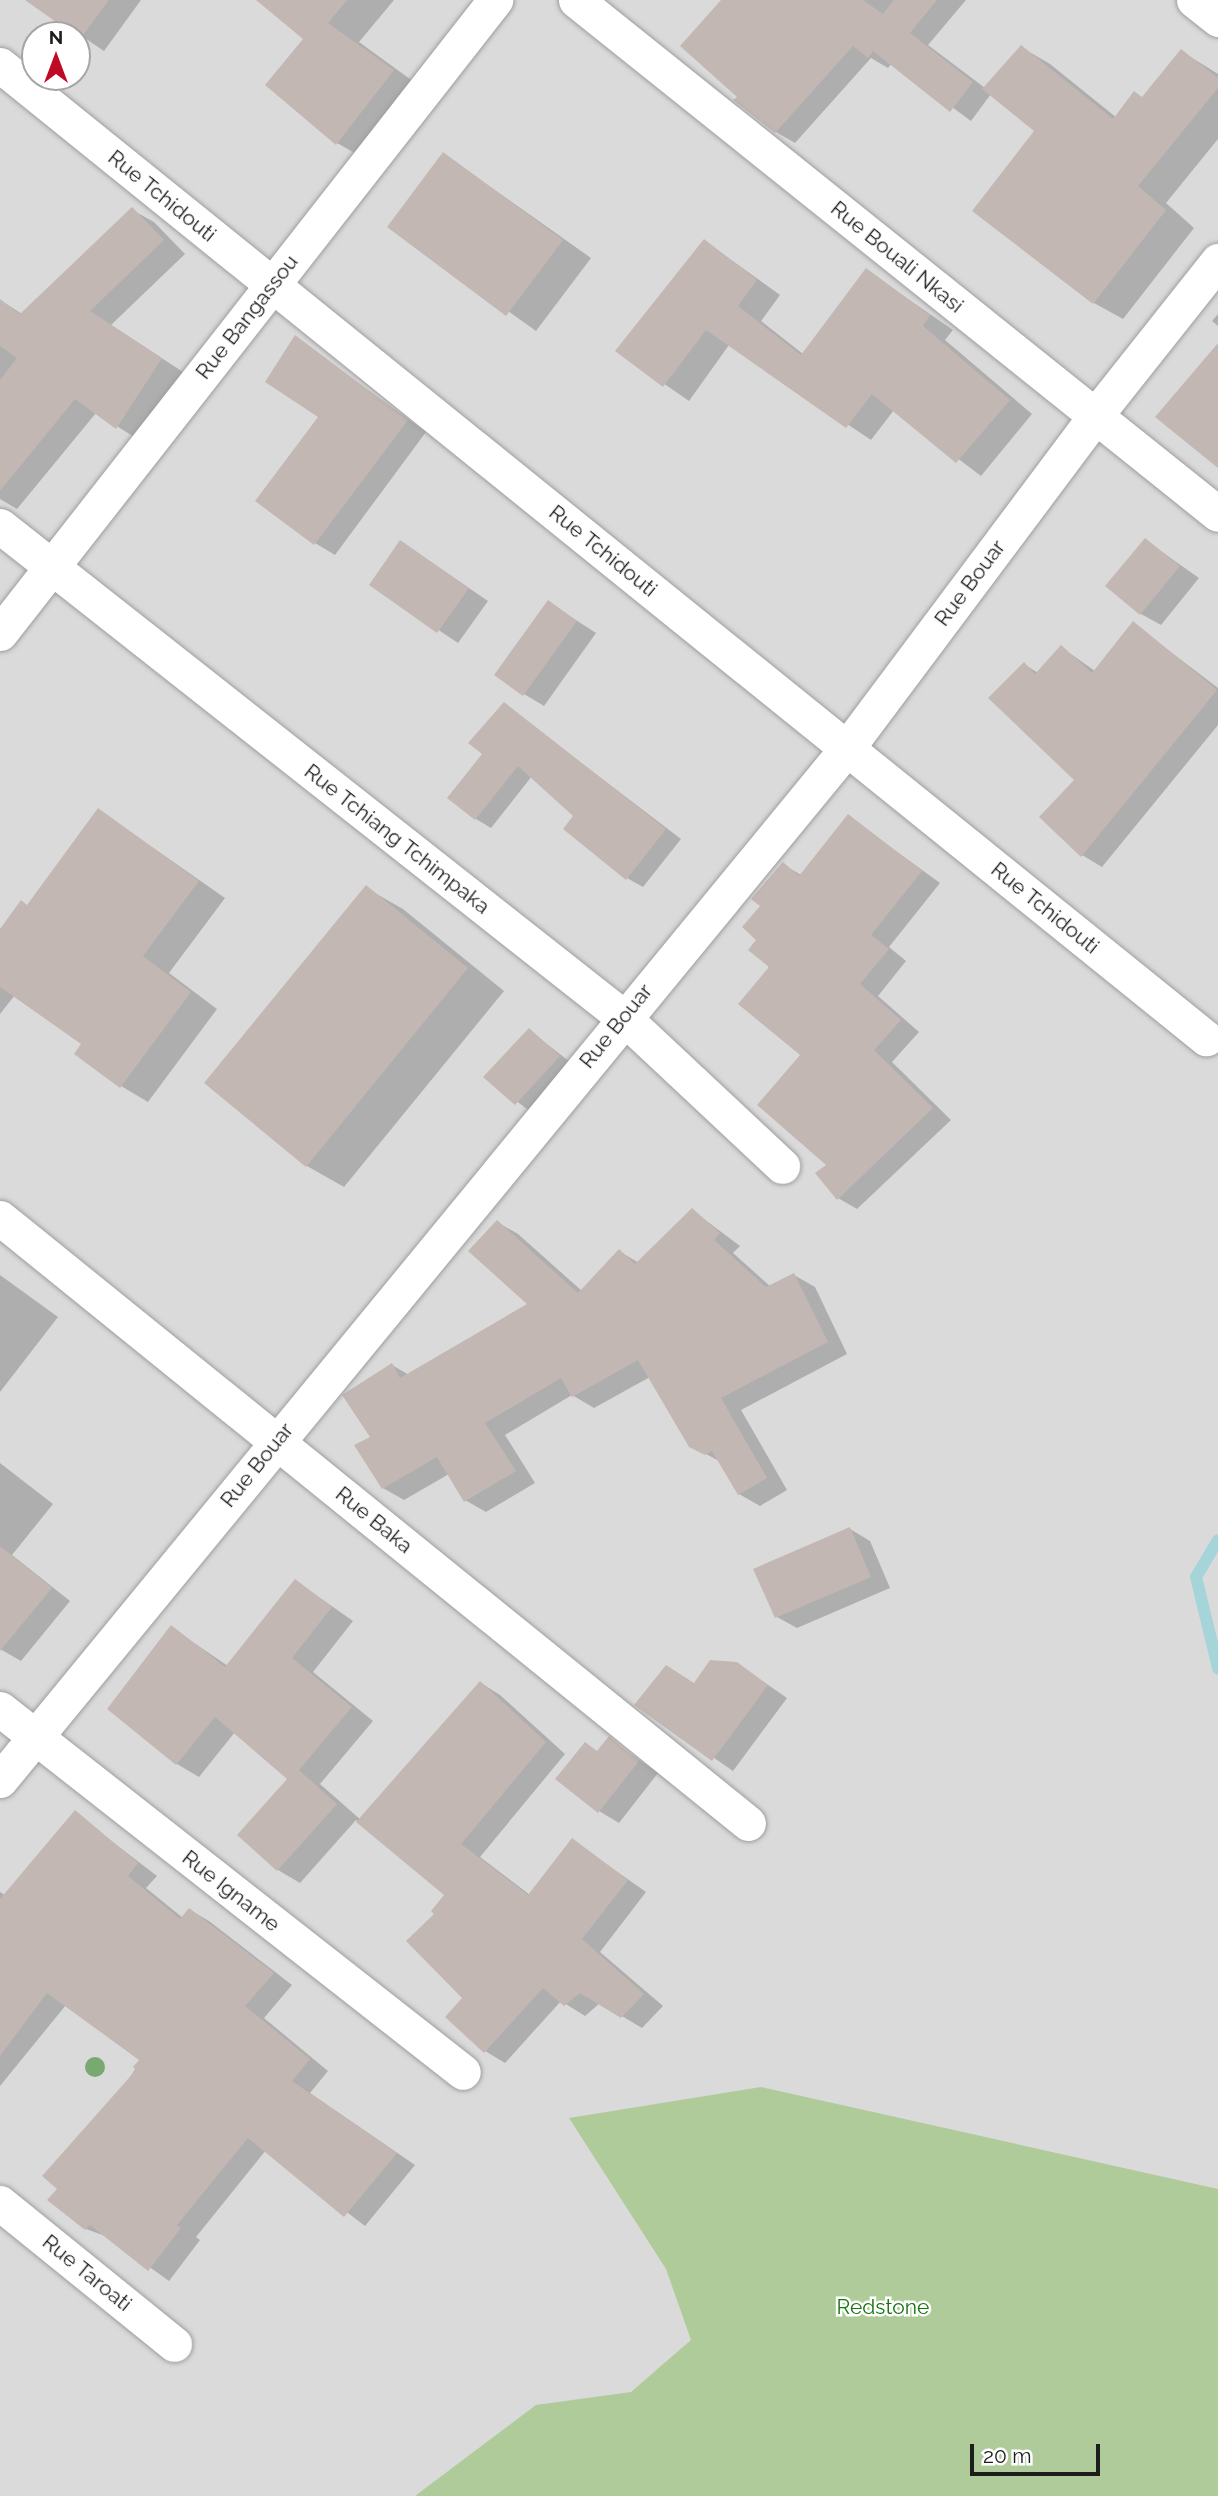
<!DOCTYPE html>
<html>
<head>
<meta charset="utf-8">
<style>
  body { margin:0 }
  #map { position:relative; width:1218px; height:2496px; overflow:hidden; background:#ede8e3; font-family:Raleway,sans-serif }
  div>[style] { position:absolute }
  .residential>* { inset:0; background:#dbdada }
  .forest>* { inset:0; background:#afcb9a }
  .shadow>* { inset:0; background:#0003 }
  .stream>* { height:12px; margin:-6px; padding:0 6px; transform-origin:6px; border-radius:6px; background:#a5d5d9 }
  .building>* { inset:0; background:#c2b7b3 }
  .roads { filter:drop-shadow(0 0 2px #9e9e9e) drop-shadow(0 0 2px #9e9e9e) }
  .minor>* { height:35px; margin:-17.5px; padding:0 17.5px; transform-origin:17.5px; border-radius:17.5px; background:#fff }
  .trees>* { width:20px; height:20px; margin:-10px; border-radius:50%; background:#77a970 }
  span { translate:-50% -50%; white-space:nowrap; text-align:center; line-height:1.15; -webkit-text-stroke:5px #fff; paint-order:stroke }
  .street-label { font-size:21px; color:#1d1d1d }
  .park-label { font-size:21px; color:#177511 }
  .north { position:absolute; left:21px; top:21px; width:70px; height:70px; box-sizing:border-box; background:#fff; border:2px solid #a5a5a5; border-radius:50%; rotate:0deg; font-size:19px; font-weight:700; line-height:28px; text-align:center; color:#1d1d1d }
  .north::after { content:''; display:block; margin:auto; width:24px; height:32px; background:#bf0a25; clip-path:polygon(50% 0,100% 100%,50% 72%,0 100%) }
  .scale { position:absolute; left:970px; top:2444px; width:130px; height:32px; box-sizing:border-box; border:4px solid #1d1d1d; border-top:0; padding-left:9px; font-size:21px; line-height:24px; white-space:nowrap; color:#1d1d1d; -webkit-text-stroke:5px #fff; paint-order:stroke }
</style>
</head>
<body>
<div id="map">
  <div class="residential">
    <i style="clip-path:polygon(evenodd,0 0,1218px 0,1218px 2496px,0 2496px,0 0,35px 35px,77px 35px,77px 77px,35px 77px,35px 35px)"></i>
  </div>
  <div class="forest">
    <i style="clip-path:polygon(761px 2087px,1218px 2189px,1218px 2496px,415px 2496px,536px 2405px,631px 2392px,691px 2340px,666px 2269px,569px 2118px)"></i>
  </div>
  <div class="shadow">
    <i style="clip-path:polygon(28px 0,141px 0,104px 51px)"></i>
    <i style="clip-path:polygon(259px 0,394px 0,359px 42px,425px 90px,369px 161px,337px 143px,306px 38px)"></i>
    <i style="clip-path:polygon(723px 0,966px 0,928px 45px,985px 88px,1021px 47px,1050px 64px,1117px 118px,1143px 98px,1181px 51px,1218px 74px,1218px 139px,1166px 203px,1194px 228px,1123px 319px,1094px 303px,1037px 131px,991px 94px,971px 121px,892px 63px,888px 68px,871px 58px,795px 143px,776px 132px,739px 96px)"></i>
    <i style="clip-path:polygon(444px 154px,591px 258px,536px 331px,389px 226px)"></i>
    <i style="clip-path:polygon(132px 210px,154px 222px,185px 254px,111px 325px,183px 372px,139px 440px,96px 413px,17px 509px,0 499px,0 300px,22px 314px)"></i>
    <i style="clip-path:polygon(705px 241px,780px 295px,761px 321px,803px 354px,866px 270px,953px 330px,945px 340px,1032px 414px,981px 476px,894px 410px,871px 440px,729px 345px,689px 401px,617px 351px)"></i>
    <i style="clip-path:polygon(1218px 314px,1218px 326px,1212px 321px)"></i>
    <i style="clip-path:polygon(296px 338px,426px 432px,335px 555px,315px 543px,321px 417px)"></i>
    <i style="clip-path:polygon(1145px 540px,1199px 578px,1161px 625px,1141px 614px)"></i>
    <i style="clip-path:polygon(401px 542px,488px 601px,458px 643px,371px 585px)"></i>
    <i style="clip-path:polygon(548px 602px,596px 633px,544px 706px,524px 694px)"></i>
    <i style="clip-path:polygon(1134px 624px,1218px 688px,1218px 725px,1102px 867px,1082px 855px,1076px 780px,1024px 664px,1038px 673px,1061px 647px,1095px 671px)"></i>
    <i style="clip-path:polygon(504px 704px,681px 839px,643px 887px,627px 878px,576px 816px,532px 776px,491px 828px,476px 819px,484px 754px)"></i>
    <i style="clip-path:polygon(99px 810px,225px 898px,169px 973px,217px 1009px,148px 1102px,121px 1086px,84px 1044px,15px 995px,0 1014px,0 932px,28px 907px)"></i>
    <i style="clip-path:polygon(849px 817px,940px 883px,889px 947px,906px 961px,878px 996px,919px 1032px,892px 1062px,951px 1120px,857px 1209px,838px 1198px,802px 1055px,758px 940px,762px 906px,784px 865px,801px 875px)"></i>
    <i style="clip-path:polygon(366px 888px,403px 909px,504px 991px,344px 1187px,307px 1166px)"></i>
    <i style="clip-path:polygon(529px 1030px,579px 1069px,536px 1116px,485px 1077px)"></i>
    <i style="clip-path:polygon(692px 1210px,740px 1246px,733px 1253px,771px 1287px,794px 1275px,815px 1287px,847px 1354px,741px 1410px,787px 1490px,760px 1506px,739px 1494px,721px 1462px,691px 1446px,650px 1377px,594px 1408px,572px 1395px,505px 1435px,535px 1483px,486px 1512px,465px 1500px,449px 1474px,404px 1500px,383px 1488px,373px 1437px,392px 1365px,409px 1375px,530px 1304px,497px 1222px,518px 1234px,582px 1291px,619px 1251px,639px 1263px)"></i>
    <i style="clip-path:polygon(0 1275px,58px 1317px,0 1392px)"></i>
    <i style="clip-path:polygon(0 1463px,53px 1504px,12px 1555px,70px 1601px,21px 1661px,0 1649px)"></i>
    <i style="clip-path:polygon(850px 1529px,870px 1541px,890px 1588px,797px 1628px,777px 1617px)"></i>
    <i style="clip-path:polygon(296px 1581px,353px 1621px,313px 1672px,373px 1721px,320px 1784px,361px 1820px,481px 1683px,500px 1695px,565px 1754px,480px 1857px,530px 1895px,572px 1840px,646px 1892px,600px 1952px,663px 2006px,642px 2028px,600px 2003px,585px 2016px,561px 2001px,505px 2063px,485px 2051px,465px 1998px,437px 1914px,446px 1895px,356px 1820px,300px 1883px,278px 1870px,290px 1779px,235px 1732px,199px 1777px,177px 1764px,172px 1628px,228px 1666px)"></i>
    <i style="clip-path:polygon(736px 1663px,787px 1698px,733px 1771px,636px 1704px,695px 1684px)"></i>
    <i style="clip-path:polygon(609px 1739px,658px 1773px,619px 1823px,599px 1811px,599px 1752px)"></i>
    <i style="clip-path:polygon(75px 1813px,157px 1876px,146px 1888px,183px 1918px,190px 1910px,209px 1921px,292px 1985px,264px 2018px,328px 2071px,310px 2093px,415px 2165px,365px 2226px,266px 2150px,196px 2237px,200px 2240px,169px 2281px,108px 2237px,86px 2229px,59px 2189px,141px 2060px,66px 2005px,0 2086px,0 1892px,5px 1895px)"></i>
  </div>
  <div class="stream">
    <i style="left:1218px;top:1540px;width:43px;rotate:120.7deg"></i>
    <i style="left:1196px;top:1577px;width:94px;rotate:76.4deg"></i>
  </div>
  <div class="building">
    <i style="clip-path:polygon(25px 0,109px 0,80px 39px)"></i>
    <i style="clip-path:polygon(256px 0,347px 0,328px 23px,394px 70px,336px 145px,265px 85px,303px 39px)"></i>
    <i style="clip-path:polygon(721px 0,863px 0,883px 14px,894px 0,937px 0,910px 33px,973px 82px,950px 112px,873px 51px,868px 58px,853px 46px,775px 133px,733px 100px,737px 97px,680px 46px)"></i>
    <i style="clip-path:polygon(1021px 45px,1113px 119px,1134px 91px,1142px 97px,1181px 49px,1218px 78px,1218px 88px,1138px 186px,1166px 210px,1093px 304px,972px 211px,1034px 131px,982px 89px)"></i>
    <i style="clip-path:polygon(443px 152px,563px 240px,506px 316px,387px 227px)"></i>
    <i style="clip-path:polygon(132px 207px,164px 240px,90px 311px,162px 358px,116px 429px,75px 399px,0 491px,0 380px,17px 358px,0 346px,0 299px,20px 314px)"></i>
    <i style="clip-path:polygon(704px 239px,757px 280px,738px 306px,801px 355px,866px 268px,930px 315px,923px 326px,1010px 400px,956px 463px,872px 394px,846px 428px,706px 330px,663px 387px,615px 351px)"></i>
    <i style="clip-path:polygon(295px 335px,408px 420px,314px 545px,255px 501px,318px 417px,265px 382px)"></i>
    <i style="clip-path:polygon(1218px 343px,1218px 468px,1155px 417px)"></i>
    <i style="clip-path:polygon(1145px 538px,1180px 566px,1140px 615px,1105px 586px)"></i>
    <i style="clip-path:polygon(400px 540px,469px 588px,437px 633px,369px 585px)"></i>
    <i style="clip-path:polygon(548px 600px,577px 621px,523px 696px,494px 675px)"></i>
    <i style="clip-path:polygon(1133px 621px,1217px 690px,1081px 857px,1039px 817px,1074px 780px,988px 698px,1024px 662px,1035px 674px,1061px 645px,1092px 673px)"></i>
    <i style="clip-path:polygon(504px 702px,666px 829px,626px 880px,563px 829px,573px 816px,518px 766px,475px 820px,447px 798px,482px 754px,468px 743px)"></i>
    <i style="clip-path:polygon(98px 808px,199px 881px,143px 956px,191px 992px,120px 1088px,74px 1054px,81px 1044px,0 987px,0 929px,21px 900px,27px 905px)"></i>
    <i style="clip-path:polygon(848px 814px,922px 871px,871px 935px,889px 949px,860px 984px,901px 1020px,874px 1050px,933px 1108px,837px 1200px,815px 1173px,826px 1165px,757px 1105px,800px 1055px,738px 1004px,769px 967px,748px 950px,756px 940px,742px 927px,760px 906px,751px 899px,783px 862px,799px 876px)"></i>
    <i style="clip-path:polygon(366px 885px,468px 968px,306px 1167px,204px 1083px)"></i>
    <i style="clip-path:polygon(529px 1028px,560px 1056px,515px 1105px,483px 1077px)"></i>
    <i style="clip-path:polygon(692px 1208px,720px 1233px,714px 1240px,766px 1287px,794px 1273px,828px 1342px,721px 1398px,767px 1478px,738px 1495px,712px 1451px,705px 1455px,689px 1447px,638px 1360px,572px 1397px,561px 1378px,485px 1423px,516px 1471px,464px 1502px,437px 1457px,382px 1489px,354px 1445px,370px 1437px,342px 1395px,392px 1363px,400px 1378px,527px 1304px,468px 1251px,497px 1220px,578px 1293px,619px 1249px,635px 1264px)"></i>
    <i style="clip-path:polygon(850px 1527px,871px 1577px,775px 1618px,753px 1569px)"></i>
    <i style="clip-path:polygon(0 1546px,52px 1588px,0 1651px)"></i>
    <i style="clip-path:polygon(295px 1579px,332px 1607px,292px 1658px,352px 1707px,299px 1770px,337px 1804px,277px 1871px,237px 1835px,287px 1779px,215px 1717px,176px 1765px,107px 1709px,171px 1625px,225px 1667px)"></i>
    <i style="clip-path:polygon(710px 1660px,737px 1662px,768px 1685px,712px 1761px,634px 1705px,666px 1665px,694px 1683px)"></i>
    <i style="clip-path:polygon(480px 1681px,546px 1742px,461px 1844px,528px 1895px,572px 1838px,628px 1880px,582px 1939px,644px 1994px,621px 2018px,580px 1993px,564px 2006px,543px 1988px,484px 2053px,445px 2017px,462px 1998px,406px 1941px,434px 1914px,431px 1911px,444px 1895px,356px 1822px)"></i>
    <i style="clip-path:polygon(609px 1736px,639px 1761px,598px 1813px,555px 1779px,585px 1742px,597px 1751px)"></i>
    <i style="clip-path:polygon(75px 1810px,138px 1863px,128px 1876px,180px 1919px,189px 1908px,274px 1973px,245px 2006px,310px 2059px,292px 2081px,397px 2153px,344px 2217px,248px 2138px,177px 2225px,181px 2228px,148px 2271px,90px 2225px,85px 2230px,47px 2200px,57px 2189px,42px 2176px,136px 2070px,133px 2067px,139px 2060px,47px 1993px,0 2056px,0 1899px)"></i>
  </div>
  <div class="roads">
    <div class="minor">
      <i style="left:576px;top:0;width:822px;rotate:38.68deg"></i>
      <i style="left:1194px;top:0;width:31px;rotate:38deg"></i>
      <i style="left:0;top:65px;width:1550px;rotate:38.9deg"></i>
      <i style="left:0;top:526px;width:793px;rotate:38.24deg"></i>
      <i style="left:623px;top:1017px;width:218px;rotate:43.1deg"></i>
      <i style="left:0;top:633px;width:804px;rotate:-51.97deg"></i>
      <i style="left:0;top:1218px;width:962px;rotate:38.97deg"></i>
      <i style="left:0;top:1709px;width:588px;rotate:38.1deg"></i>
      <i style="left:0;top:1780px;width:1335px;rotate:-50.62deg"></i>
      <i style="left:847px;top:748px;width:414px;rotate:-53.2deg"></i>
      <i style="left:1095px;top:416px;width:198px;rotate:-51.6deg"></i>
      <i style="left:0;top:2203px;width:224px;rotate:39deg"></i>
    </div>
  </div>
  <div class="trees">
    <i style="left:95px;top:2067px"></i>
  </div>
  <div class="street-label">
    <span style="left:162px;top:196px;rotate:39deg">Rue Tchidouti</span>
    <span style="left:897px;top:257px;rotate:39deg">Rue Bouali Nkasi</span>
    <span style="left:247px;top:317px;rotate:-52deg">Rue Bangassou</span>
    <span style="left:603px;top:551px;rotate:39deg">Rue Tchidouti</span>
    <span style="left:970px;top:583px;rotate:-53deg">Rue Bouar</span>
    <span style="left:397px;top:839px;rotate:38deg">Rue Tchiang Tchimpaka</span>
    <span style="left:1045px;top:908px;rotate:39deg">Rue Tchidouti</span>
    <span style="left:616px;top:1026px;rotate:-51deg">Rue Bouar</span>
    <span style="left:257px;top:1465px;rotate:-51deg">Rue Bouar</span>
    <span style="left:374px;top:1520px;rotate:39deg">Rue Baka</span>
    <span style="left:231px;top:1891px;rotate:38deg">Rue Igname</span>
    <span style="left:87px;top:2273px;rotate:39deg">Rue Taroati</span>
  </div>
  <div class="park-label">
    <span style="left:883px;top:2307px">Redstone</span>
  </div>
  <div class="north">N</div>
  <div class="scale">20 m</div>
</div>
</body>
</html>
